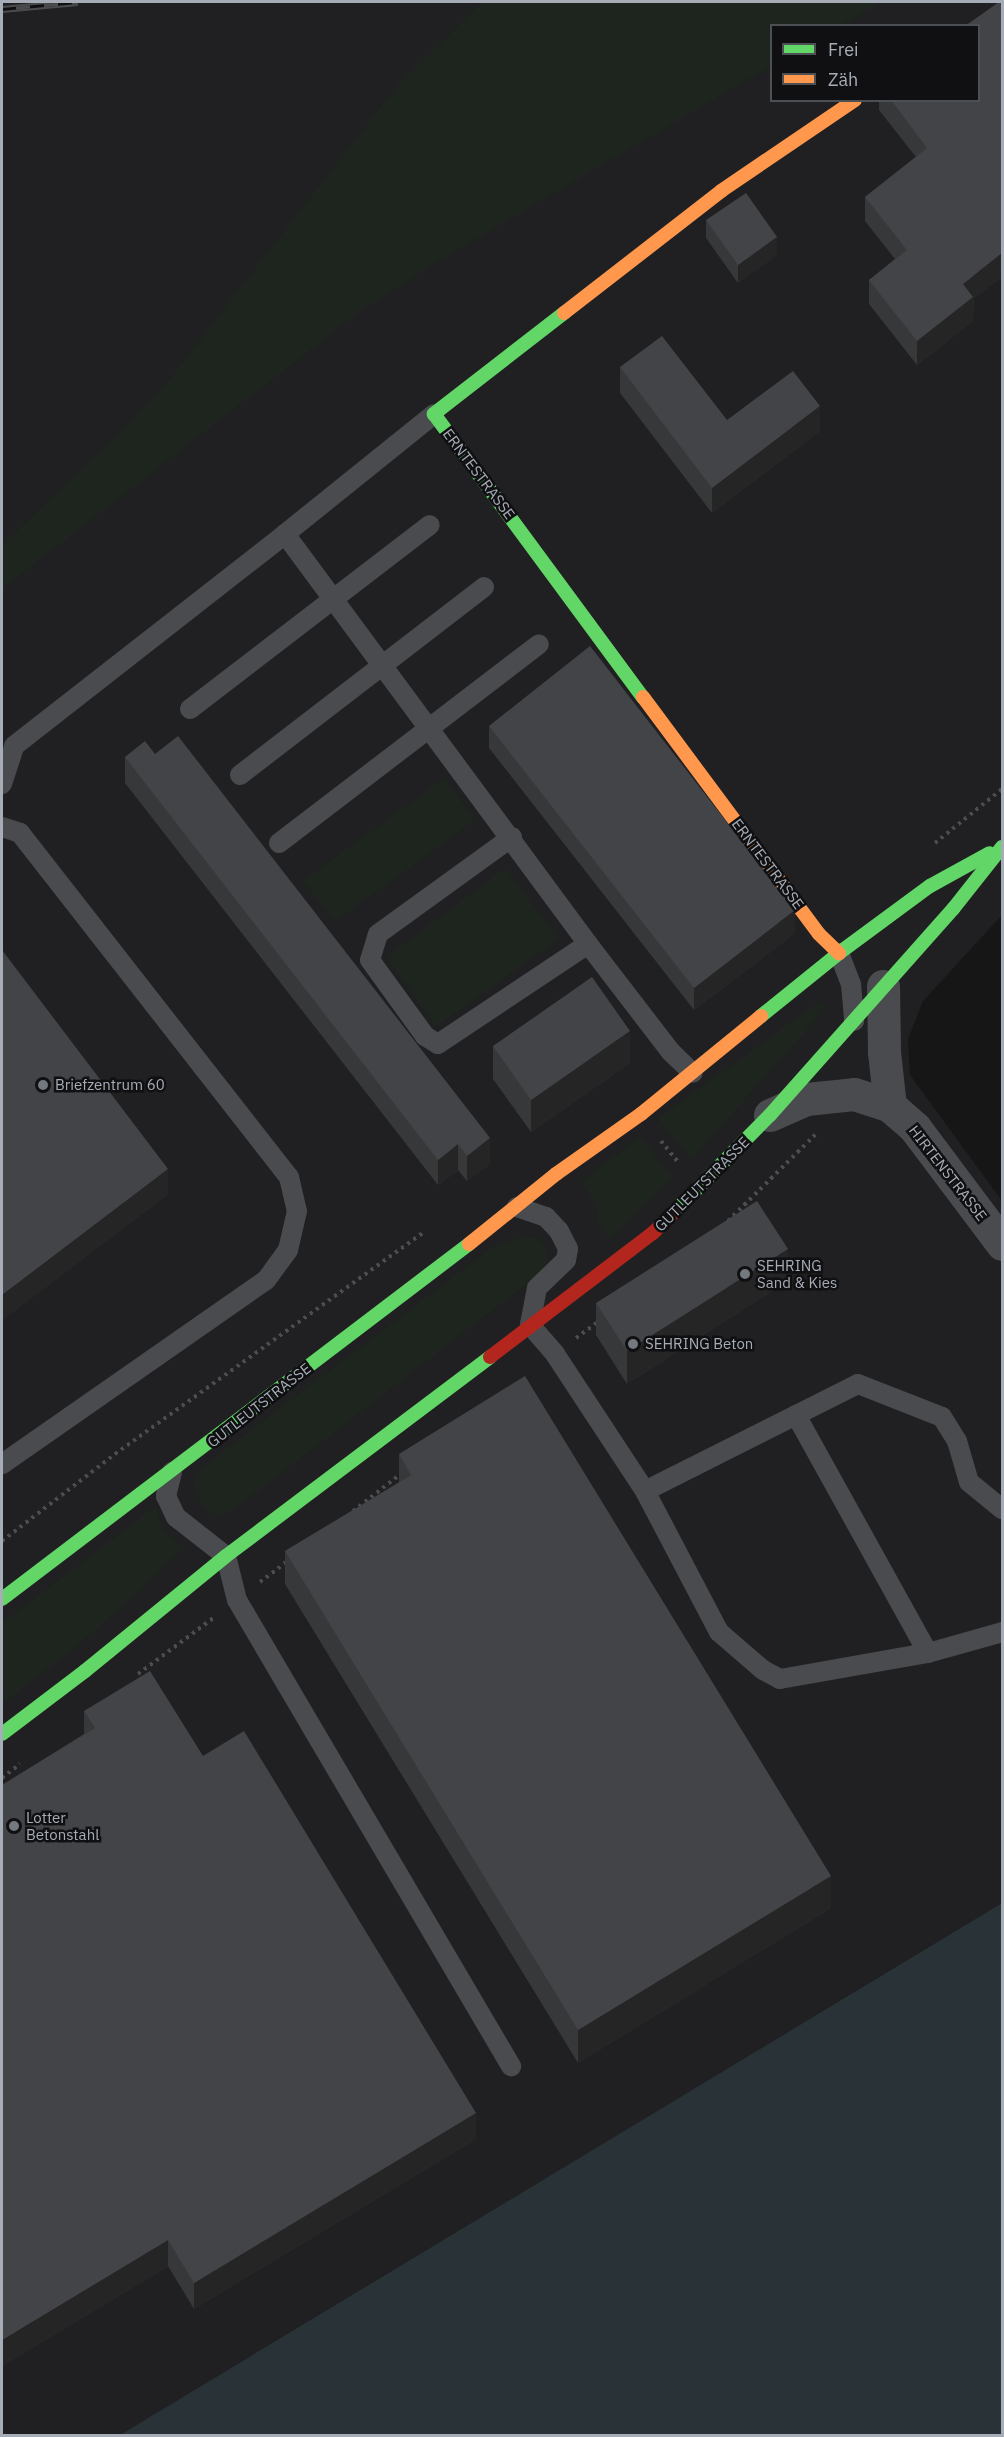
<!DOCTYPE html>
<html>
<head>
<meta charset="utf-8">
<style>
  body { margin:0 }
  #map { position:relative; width:1004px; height:2437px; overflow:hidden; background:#161616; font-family:"IBM Plex Sans",sans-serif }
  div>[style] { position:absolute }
  .built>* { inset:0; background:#202022 }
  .green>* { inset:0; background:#1e241e }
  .water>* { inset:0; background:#293237 }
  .path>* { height:4px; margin-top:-2px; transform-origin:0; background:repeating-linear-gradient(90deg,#4c4d50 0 3px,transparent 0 7.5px) }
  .lane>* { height:20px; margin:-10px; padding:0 10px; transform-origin:10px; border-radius:10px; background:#4a4b4e }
  .street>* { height:33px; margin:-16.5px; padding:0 16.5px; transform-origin:16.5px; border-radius:16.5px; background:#4a4b4e }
  .fast>* { height:14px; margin:-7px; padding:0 7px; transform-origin:7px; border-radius:7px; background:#63d668 }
  .slow>* { height:14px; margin:-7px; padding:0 7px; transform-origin:7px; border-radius:7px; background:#ff974d }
  .jam>* { height:14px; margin:-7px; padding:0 7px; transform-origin:7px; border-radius:7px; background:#b3261e }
  .rail>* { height:7px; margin-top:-3.5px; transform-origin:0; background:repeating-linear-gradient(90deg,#101012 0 14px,#4a4c4e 0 28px); box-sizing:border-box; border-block:2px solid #4a4c4e }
  .wall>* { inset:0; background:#373839 }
  .shaded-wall>* { inset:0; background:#252526 }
  .building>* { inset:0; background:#434447 }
  .dots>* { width:16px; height:16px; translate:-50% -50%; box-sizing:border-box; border:3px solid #101012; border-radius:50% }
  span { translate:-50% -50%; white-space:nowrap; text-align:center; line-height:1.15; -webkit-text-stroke:5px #101012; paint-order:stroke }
  .street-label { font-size:15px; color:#a7adb7 }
  .poi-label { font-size:15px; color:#a7adb7 }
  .left { translate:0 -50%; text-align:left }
  .frame { position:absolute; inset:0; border:3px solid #a7adb7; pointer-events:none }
  .legend { position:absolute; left:770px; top:24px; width:210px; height:78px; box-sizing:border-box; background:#101012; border:2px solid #4c4f54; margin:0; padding:8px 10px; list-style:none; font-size:18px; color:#a7adb7 }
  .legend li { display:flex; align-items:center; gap:12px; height:30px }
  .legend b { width:30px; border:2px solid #4c4f54 }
</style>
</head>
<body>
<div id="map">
  <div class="built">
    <i style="clip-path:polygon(evenodd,2px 2px,1002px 2px,1002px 915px,923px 1001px,908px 1039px,910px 1075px,1002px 1201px,1002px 1903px,120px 2435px,2px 2435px,2px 2px,772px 26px,978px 26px,978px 100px,772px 100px,772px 26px)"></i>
  </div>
  <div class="green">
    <i style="clip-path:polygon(482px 2px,882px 2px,841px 25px,772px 26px,771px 66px,437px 262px,358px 313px,2px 589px,2px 545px,112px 440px,165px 385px,396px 87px)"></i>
    <i style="clip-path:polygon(444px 778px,475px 820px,335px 922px,303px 881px)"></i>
    <i style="clip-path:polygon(505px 868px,559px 939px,436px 1027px,386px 957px)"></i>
    <i style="clip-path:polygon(824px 1004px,819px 1016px,691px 1160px,658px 1119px,814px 1005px)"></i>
    <i style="clip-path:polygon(640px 1137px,673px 1177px,610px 1239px,598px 1225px,597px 1207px,581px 1182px)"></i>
    <i style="clip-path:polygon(524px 1236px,536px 1238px,545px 1246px,547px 1261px,540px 1274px,231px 1512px,220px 1516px,211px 1513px,201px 1503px,195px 1490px,195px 1477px,203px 1466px,497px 1244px)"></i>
    <i style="clip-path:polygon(156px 1506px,163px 1529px,183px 1548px,137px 1594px,71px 1651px,2px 1704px,2px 1623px)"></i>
  </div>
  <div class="water">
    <i style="clip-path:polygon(1002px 1903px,1002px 2435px,120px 2435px,153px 2415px)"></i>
  </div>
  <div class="path">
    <i style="left:935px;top:843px;width:86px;rotate:-38.9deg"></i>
    <i style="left:661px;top:1141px;width:26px;rotate:51deg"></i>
    <i style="left:728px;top:1221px;width:125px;rotate:-44.7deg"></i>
    <i style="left:576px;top:1338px;width:29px;rotate:-36deg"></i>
    <i style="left:353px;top:1511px;width:62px;rotate:-37.8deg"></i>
    <i style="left:2px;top:1541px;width:143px;rotate:-37.6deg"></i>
    <i style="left:115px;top:1454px;width:379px;rotate:-35.7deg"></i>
    <i style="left:260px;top:1582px;width:35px;rotate:-37deg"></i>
    <i style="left:138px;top:1674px;width:97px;rotate:-36.6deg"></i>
    <i style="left:2px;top:1778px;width:23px;rotate:-38deg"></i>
  </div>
  <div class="lane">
    <i style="left:285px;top:534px;width:510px;rotate:53.53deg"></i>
    <i style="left:588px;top:944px;width:136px;rotate:52.5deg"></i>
    <i style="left:671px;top:1052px;width:30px;rotate:44deg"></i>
    <i style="left:190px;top:709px;width:302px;rotate:-37.5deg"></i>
    <i style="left:240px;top:775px;width:308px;rotate:-37.6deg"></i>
    <i style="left:2px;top:784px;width:40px;rotate:-72deg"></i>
    <i style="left:14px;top:746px;width:344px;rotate:-38deg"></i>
    <i style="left:285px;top:534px;width:191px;rotate:-38.8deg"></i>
    <i style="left:2px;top:827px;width:19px;rotate:18deg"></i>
    <i style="left:20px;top:833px;width:437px;rotate:52deg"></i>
    <i style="left:289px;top:1177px;width:35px;rotate:77deg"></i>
    <i style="left:297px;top:1211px;width:40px;rotate:103deg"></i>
    <i style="left:288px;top:1250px;width:37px;rotate:126deg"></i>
    <i style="left:266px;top:1280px;width:322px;rotate:145.1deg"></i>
    <i style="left:512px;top:837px;width:165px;rotate:144.1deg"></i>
    <i style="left:378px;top:934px;width:27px;rotate:107deg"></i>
    <i style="left:370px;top:960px;width:94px;rotate:54.1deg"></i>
    <i style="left:425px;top:1036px;width:15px;rotate:32deg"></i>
    <i style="left:438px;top:1044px;width:180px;rotate:-33.7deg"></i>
    <i style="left:279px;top:843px;width:327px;rotate:-37.4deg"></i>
    <i style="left:839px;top:953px;width:33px;rotate:69deg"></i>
    <i style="left:851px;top:984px;width:37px;rotate:85deg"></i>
    <i style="left:517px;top:1207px;width:31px;rotate:19deg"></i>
    <i style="left:546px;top:1217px;width:19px;rotate:47deg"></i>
    <i style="left:559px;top:1231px;width:20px;rotate:63deg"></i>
    <i style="left:568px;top:1249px;width:11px;rotate:100deg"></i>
    <i style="left:566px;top:1260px;width:40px;rotate:136deg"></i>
    <i style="left:537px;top:1288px;width:38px;rotate:101deg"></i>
    <i style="left:530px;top:1325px;width:38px;rotate:49deg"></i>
    <i style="left:555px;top:1354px;width:164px;rotate:56.7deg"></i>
    <i style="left:645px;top:1491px;width:159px;rotate:62.3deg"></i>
    <i style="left:719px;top:1632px;width:58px;rotate:40.8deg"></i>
    <i style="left:763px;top:1670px;width:19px;rotate:28deg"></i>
    <i style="left:780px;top:1679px;width:150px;rotate:-10deg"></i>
    <i style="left:928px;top:1653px;width:77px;rotate:-15.8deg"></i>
    <i style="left:796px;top:1415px;width:272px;rotate:61deg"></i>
    <i style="left:172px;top:1472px;width:25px;rotate:104deg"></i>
    <i style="left:166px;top:1496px;width:23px;rotate:65deg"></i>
    <i style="left:176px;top:1517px;width:63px;rotate:38deg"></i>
    <i style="left:226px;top:1556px;width:45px;rotate:76deg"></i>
    <i style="left:237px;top:1600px;width:541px;rotate:59.55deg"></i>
    <i style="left:645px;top:1491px;width:238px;rotate:-26.7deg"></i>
    <i style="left:858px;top:1384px;width:90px;rotate:21.4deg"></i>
    <i style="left:942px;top:1417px;width:28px;rotate:58deg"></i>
    <i style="left:957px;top:1441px;width:43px;rotate:73.7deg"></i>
    <i style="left:969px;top:1482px;width:43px;rotate:39.3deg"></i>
  </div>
  <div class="street">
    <i style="left:883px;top:986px;width:66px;rotate:89.1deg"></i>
    <i style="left:884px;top:1052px;width:54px;rotate:83.7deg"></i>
    <i style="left:770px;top:1115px;width:39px;rotate:-24deg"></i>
    <i style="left:806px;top:1099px;width:48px;rotate:-5.9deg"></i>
    <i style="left:854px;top:1094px;width:38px;rotate:18deg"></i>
    <i style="left:890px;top:1106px;width:33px;rotate:41deg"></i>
    <i style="left:915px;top:1128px;width:145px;rotate:53.1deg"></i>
  </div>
  <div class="fast">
    <i style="left:564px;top:313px;width:165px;rotate:142.2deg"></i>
    <i style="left:434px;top:414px;width:352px;rotate:53.6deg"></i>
    <i style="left:761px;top:1016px;width:100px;rotate:-38.9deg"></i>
    <i style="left:839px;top:953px;width:113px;rotate:-36.4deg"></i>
    <i style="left:930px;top:886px;width:68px;rotate:-28.8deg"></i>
    <i style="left:673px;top:1213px;width:138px;rotate:-45.3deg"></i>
    <i style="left:770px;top:1115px;width:276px;rotate:-48.4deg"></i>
    <i style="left:953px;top:909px;width:79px;rotate:-51.7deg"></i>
    <i style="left:2px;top:1599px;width:587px;rotate:-37.24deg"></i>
    <i style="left:2px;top:1734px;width:104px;rotate:-37.2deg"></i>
    <i style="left:85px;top:1671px;width:182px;rotate:-39.2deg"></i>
    <i style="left:226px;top:1556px;width:331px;rotate:-37deg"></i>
  </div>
  <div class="slow">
    <i style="left:564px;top:313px;width:199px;rotate:-37.8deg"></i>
    <i style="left:721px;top:191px;width:162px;rotate:-34.2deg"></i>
    <i style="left:643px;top:697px;width:295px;rotate:53.4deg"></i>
    <i style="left:819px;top:934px;width:28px;rotate:44deg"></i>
    <i style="left:469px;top:1244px;width:112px;rotate:-38.8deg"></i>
    <i style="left:556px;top:1174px;width:104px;rotate:-35.2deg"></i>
    <i style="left:641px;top:1114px;width:155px;rotate:-39.2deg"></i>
  </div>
  <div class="jam">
    <i style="left:490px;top:1357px;width:205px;rotate:-37.3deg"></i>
    <i style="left:653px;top:1233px;width:28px;rotate:-45deg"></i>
  </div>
  <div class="rail">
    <i style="left:2px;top:9px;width:76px;rotate:-5.3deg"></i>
  </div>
  <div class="wall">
    <i style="clip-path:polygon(879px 100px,978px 100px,973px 321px,917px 365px,869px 304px,869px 280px,895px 259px,865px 221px,865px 197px,916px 157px,879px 110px)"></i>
    <i style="clip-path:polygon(706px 220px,777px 255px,738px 283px,706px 238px)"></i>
    <i style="clip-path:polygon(620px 367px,727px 420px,820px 431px,712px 513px,620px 393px)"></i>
    <i style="clip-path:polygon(489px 726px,795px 933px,694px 1010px,489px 748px)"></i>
    <i style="clip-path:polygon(155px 754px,490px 1164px,467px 1181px,458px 1170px,438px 1185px,125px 783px,125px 757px)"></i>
    <i style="clip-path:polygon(493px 1046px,630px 1063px,531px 1132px,493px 1079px)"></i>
    <i style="clip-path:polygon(788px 1281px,627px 1384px,596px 1335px,596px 1303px)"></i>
    <i style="clip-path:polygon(399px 1454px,831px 1908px,578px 2063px,285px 1584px,285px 1551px,399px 1483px)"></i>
    <i style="clip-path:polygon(84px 1711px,203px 1756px,476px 2139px,194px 2309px,168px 2266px,2px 2366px,2px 1785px,84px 1734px)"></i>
  </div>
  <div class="shaded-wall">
    <i style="clip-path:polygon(777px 237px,777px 255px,738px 283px,738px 265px)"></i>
    <i style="clip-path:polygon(1002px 253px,1002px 277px,973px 300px,973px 321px,917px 365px,917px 341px,963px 284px)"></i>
    <i style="clip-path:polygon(820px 406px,820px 431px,712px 513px,712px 488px)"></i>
    <i style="clip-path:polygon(795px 910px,795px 933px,694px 1010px,694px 988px)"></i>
    <i style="clip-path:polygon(630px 1031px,630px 1063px,531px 1132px,531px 1100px)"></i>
    <i style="clip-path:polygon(490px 1138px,490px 1164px,467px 1181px,467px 1156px)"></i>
    <i style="clip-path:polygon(458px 1144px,458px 1170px,438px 1185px,438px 1160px)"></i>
    <i style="clip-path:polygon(168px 1169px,168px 1195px,2px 1321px,2px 1295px)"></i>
    <i style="clip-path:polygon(788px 1249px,788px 1281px,627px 1384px,627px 1351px)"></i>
    <i style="clip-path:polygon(831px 1876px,831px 1908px,578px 2063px,578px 2030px)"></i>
    <i style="clip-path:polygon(476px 2113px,476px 2139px,194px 2309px,194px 2283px)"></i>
    <i style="clip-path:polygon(168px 2240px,168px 2266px,2px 2366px,2px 2340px)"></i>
  </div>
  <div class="building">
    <i style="clip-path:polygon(999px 2px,1002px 2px,1002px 253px,963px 284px,973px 297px,917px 341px,869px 280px,907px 250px,865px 197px,927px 148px,891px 100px,978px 100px,978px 26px,965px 26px)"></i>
    <i style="clip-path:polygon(746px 193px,777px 237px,738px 265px,706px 220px)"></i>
    <i style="clip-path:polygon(662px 336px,727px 420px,793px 371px,820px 406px,712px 488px,620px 367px)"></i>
    <i style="clip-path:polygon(590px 646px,795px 910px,694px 988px,489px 726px)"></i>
    <i style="clip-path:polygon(178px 736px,490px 1138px,467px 1156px,458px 1144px,438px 1160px,125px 757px,145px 741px,155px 754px)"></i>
    <i style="clip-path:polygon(2px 950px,168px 1169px,2px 1295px)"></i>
    <i style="clip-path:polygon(592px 977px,630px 1031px,531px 1100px,493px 1046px)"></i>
    <i style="clip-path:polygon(757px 1201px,788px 1249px,627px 1351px,596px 1303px)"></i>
    <i style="clip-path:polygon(525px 1376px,831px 1876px,578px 2030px,285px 1551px,411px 1475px,399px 1454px)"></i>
    <i style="clip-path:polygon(150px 1671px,203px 1756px,244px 1731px,476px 2113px,194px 2283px,168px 2240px,2px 2340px,2px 1785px,95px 1728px,84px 1711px)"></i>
  </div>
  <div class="dots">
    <i style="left:43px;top:1085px;background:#74787f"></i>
    <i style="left:745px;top:1274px;background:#74787f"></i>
    <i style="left:633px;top:1344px;background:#74787f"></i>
    <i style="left:14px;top:1826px;background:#74787f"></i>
  </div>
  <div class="street-label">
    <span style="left:479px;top:474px;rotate:53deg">ERNTESTRASSE</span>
    <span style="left:768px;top:864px;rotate:53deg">ERNTESTRASSE</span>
    <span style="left:948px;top:1173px;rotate:52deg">HIRTENSTRASSE</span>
    <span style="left:702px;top:1184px;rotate:-45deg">GUTLEUTSTRASSE</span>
    <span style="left:259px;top:1405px;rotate:-38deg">GUTLEUTSTRASSE</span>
  </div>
  <div class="poi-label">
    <span class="left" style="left:55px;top:1085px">Briefzentrum 60</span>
    <span class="left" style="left:757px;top:1274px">SEHRING<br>Sand &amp; Kies</span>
    <span class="left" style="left:645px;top:1344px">SEHRING Beton</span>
    <span class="left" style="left:26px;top:1826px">Lotter<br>Betonstahl</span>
  </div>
  <div class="frame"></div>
  <ul class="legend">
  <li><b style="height:8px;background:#63d668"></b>Frei</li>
  <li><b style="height:8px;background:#ff974d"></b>Zäh</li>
  </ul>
</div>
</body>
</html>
